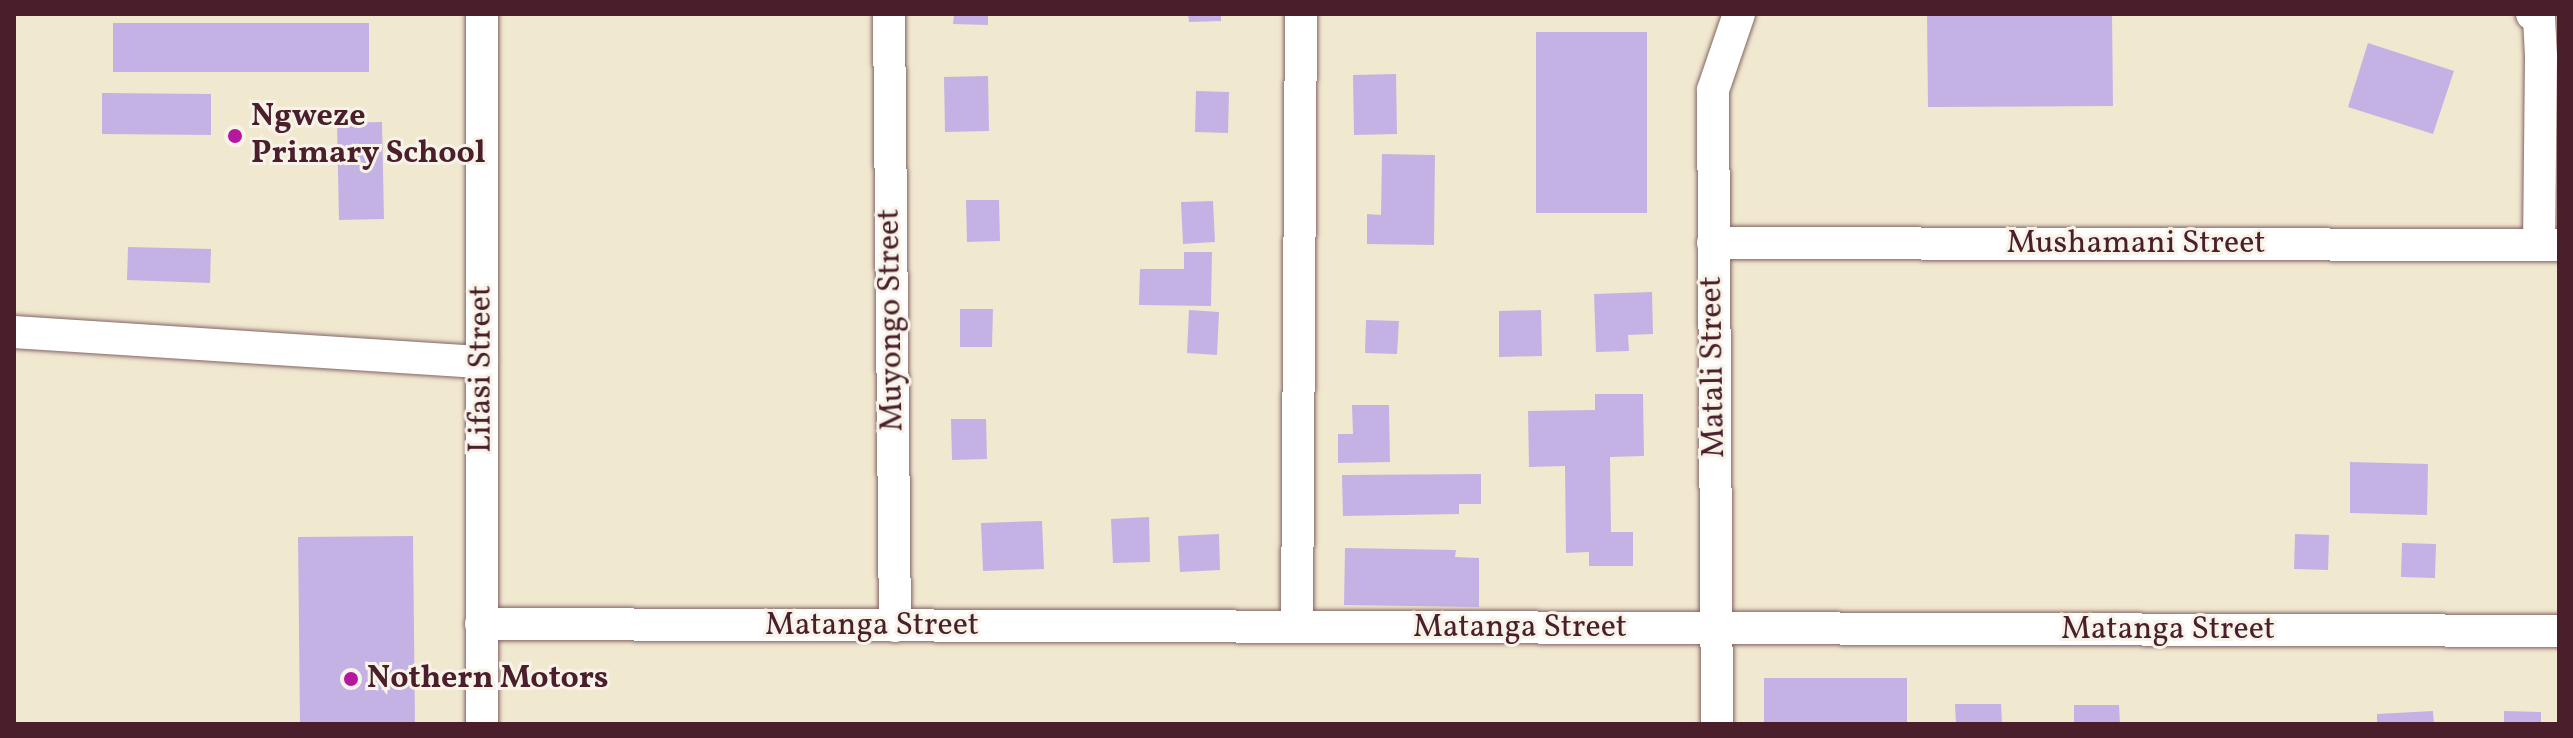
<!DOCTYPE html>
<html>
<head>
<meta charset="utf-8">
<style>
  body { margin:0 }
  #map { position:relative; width:2573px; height:738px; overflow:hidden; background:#f1e8d0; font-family:Vollkorn,serif }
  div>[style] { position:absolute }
  .building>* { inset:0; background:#c4b2e5 }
  .roads { filter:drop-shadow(0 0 2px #846565) drop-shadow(0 0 2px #846565) }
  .street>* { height:32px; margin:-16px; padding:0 16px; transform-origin:16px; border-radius:16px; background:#fff }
  .dots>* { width:22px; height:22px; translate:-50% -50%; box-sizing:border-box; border:4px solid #f7f3e8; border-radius:50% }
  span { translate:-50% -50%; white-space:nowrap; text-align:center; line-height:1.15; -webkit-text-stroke:6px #f7f3e8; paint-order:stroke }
  .poi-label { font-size:32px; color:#4a1f2b; font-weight:700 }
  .left { translate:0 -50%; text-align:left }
  .street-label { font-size:32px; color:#4a1f2b }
  .frame { position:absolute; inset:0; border:16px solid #4a1f2b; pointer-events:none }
</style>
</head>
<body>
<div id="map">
  <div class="building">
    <i style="clip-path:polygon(954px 14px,988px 14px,988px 25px,953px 24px)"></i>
    <i style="clip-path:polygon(1188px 14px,1221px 14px,1221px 21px,1189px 22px)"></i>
    <i style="clip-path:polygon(1927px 14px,2112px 14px,2113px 106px,1928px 107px)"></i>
    <i style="clip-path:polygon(113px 23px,369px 23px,369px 72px,113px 72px)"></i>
    <i style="clip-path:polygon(1536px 32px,1647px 32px,1647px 213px,1536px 213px)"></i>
    <i style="clip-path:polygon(2368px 43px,2454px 71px,2433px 134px,2348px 107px)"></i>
    <i style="clip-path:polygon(1396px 74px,1397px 134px,1354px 135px,1353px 75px)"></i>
    <i style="clip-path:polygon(988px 76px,989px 131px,945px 132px,944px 77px)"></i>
    <i style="clip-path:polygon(1196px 91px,1229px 92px,1228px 133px,1195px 132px)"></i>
    <i style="clip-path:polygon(102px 93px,211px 94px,211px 135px,102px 134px)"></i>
    <i style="clip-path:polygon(382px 122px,384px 219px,339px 220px,337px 123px)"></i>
    <i style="clip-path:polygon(1382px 154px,1435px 155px,1434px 245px,1367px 244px,1367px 214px,1381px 215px)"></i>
    <i style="clip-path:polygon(966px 200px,999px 200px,1000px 241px,967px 242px)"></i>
    <i style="clip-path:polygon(1213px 201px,1215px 242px,1183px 244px,1181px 202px)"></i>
    <i style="clip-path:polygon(128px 247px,211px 249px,210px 283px,127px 280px)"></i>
    <i style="clip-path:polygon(1184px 252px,1212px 252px,1211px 306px,1139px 305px,1140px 269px,1184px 269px)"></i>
    <i style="clip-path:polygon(1652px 292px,1653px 334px,1628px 335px,1629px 351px,1596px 352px,1594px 294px)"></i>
    <i style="clip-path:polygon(960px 309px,993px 309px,992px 347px,960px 347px)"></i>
    <i style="clip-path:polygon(1189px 310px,1219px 312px,1217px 355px,1187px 353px)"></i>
    <i style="clip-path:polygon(1541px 310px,1542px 356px,1499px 357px,1499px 311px)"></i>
    <i style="clip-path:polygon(1366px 320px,1399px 321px,1397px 354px,1365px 353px)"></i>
    <i style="clip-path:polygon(1595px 394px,1643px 394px,1644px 456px,1610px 457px,1611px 532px,1633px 532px,1633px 566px,1589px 566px,1589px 552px,1566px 553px,1565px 466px,1529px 467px,1528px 411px,1595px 410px)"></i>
    <i style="clip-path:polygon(1352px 405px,1389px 405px,1390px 462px,1338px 463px,1338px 434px,1353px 434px)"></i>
    <i style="clip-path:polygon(951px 419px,986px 419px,987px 459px,952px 460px)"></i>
    <i style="clip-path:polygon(2350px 462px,2428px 464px,2427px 515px,2350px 513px)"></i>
    <i style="clip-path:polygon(1481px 474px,1481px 504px,1459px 504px,1459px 514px,1343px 516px,1342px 475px)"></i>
    <i style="clip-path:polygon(1149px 517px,1150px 562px,1113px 563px,1111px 519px)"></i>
    <i style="clip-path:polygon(1042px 521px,1044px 569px,983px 571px,981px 523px)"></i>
    <i style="clip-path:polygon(1219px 534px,1220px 570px,1180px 572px,1178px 536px)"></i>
    <i style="clip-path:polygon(2295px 534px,2329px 535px,2328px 570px,2294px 569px)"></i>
    <i style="clip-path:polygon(413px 536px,415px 724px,300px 724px,298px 537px)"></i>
    <i style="clip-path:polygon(2402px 543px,2436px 544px,2435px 578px,2401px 577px)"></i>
    <i style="clip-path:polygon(1345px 548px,1456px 550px,1455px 557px,1479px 558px,1479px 607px,1344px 605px)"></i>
    <i style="clip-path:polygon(1764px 678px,1907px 678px,1907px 724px,1764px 724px)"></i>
    <i style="clip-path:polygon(1955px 704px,2001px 704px,2002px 724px,1956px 724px)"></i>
    <i style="clip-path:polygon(2074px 705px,2119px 705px,2120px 724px,2074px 724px)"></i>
    <i style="clip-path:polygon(2433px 711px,2434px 724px,2377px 724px,2377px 714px)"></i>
    <i style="clip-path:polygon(2504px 711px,2541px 712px,2541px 724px,2504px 724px)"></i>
  </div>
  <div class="roads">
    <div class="street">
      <i style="left:889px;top:14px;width:612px;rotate:89.44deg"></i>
      <i style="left:2532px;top:14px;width:8px;rotate:30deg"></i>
      <i style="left:2539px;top:18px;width:39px;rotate:87deg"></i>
      <i style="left:2541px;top:57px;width:188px;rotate:90.6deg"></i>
      <i style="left:1713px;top:243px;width:846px;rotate:0.14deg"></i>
      <i style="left:14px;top:332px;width:469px;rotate:3.7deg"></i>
      <i style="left:481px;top:624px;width:2078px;rotate:0.19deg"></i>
      <i style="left:1297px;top:627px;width:613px;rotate:-89.63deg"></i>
      <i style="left:482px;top:724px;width:710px;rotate:-90deg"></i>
      <i style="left:1717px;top:724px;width:634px;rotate:-90.36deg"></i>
      <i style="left:1713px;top:90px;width:80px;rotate:-71.1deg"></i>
    </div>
  </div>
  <div class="dots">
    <i style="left:235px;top:136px;background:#b5179e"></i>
    <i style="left:351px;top:679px;background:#b5179e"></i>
  </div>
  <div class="poi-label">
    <span class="left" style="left:251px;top:136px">Ngweze<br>Primary School</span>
    <span class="left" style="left:367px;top:679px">Nothern Motors</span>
  </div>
  <div class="street-label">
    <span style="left:2136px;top:244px">Mushamani Street</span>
    <span style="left:892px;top:320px;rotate:-91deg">Muyongo Street</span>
    <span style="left:1714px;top:367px;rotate:-91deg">Matali Street</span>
    <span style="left:482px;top:369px;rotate:-90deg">Lifasi Street</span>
    <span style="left:872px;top:626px">Matanga Street</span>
    <span style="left:1520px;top:628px">Matanga Street</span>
    <span style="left:2168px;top:630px">Matanga Street</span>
  </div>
  <div class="frame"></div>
</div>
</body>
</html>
